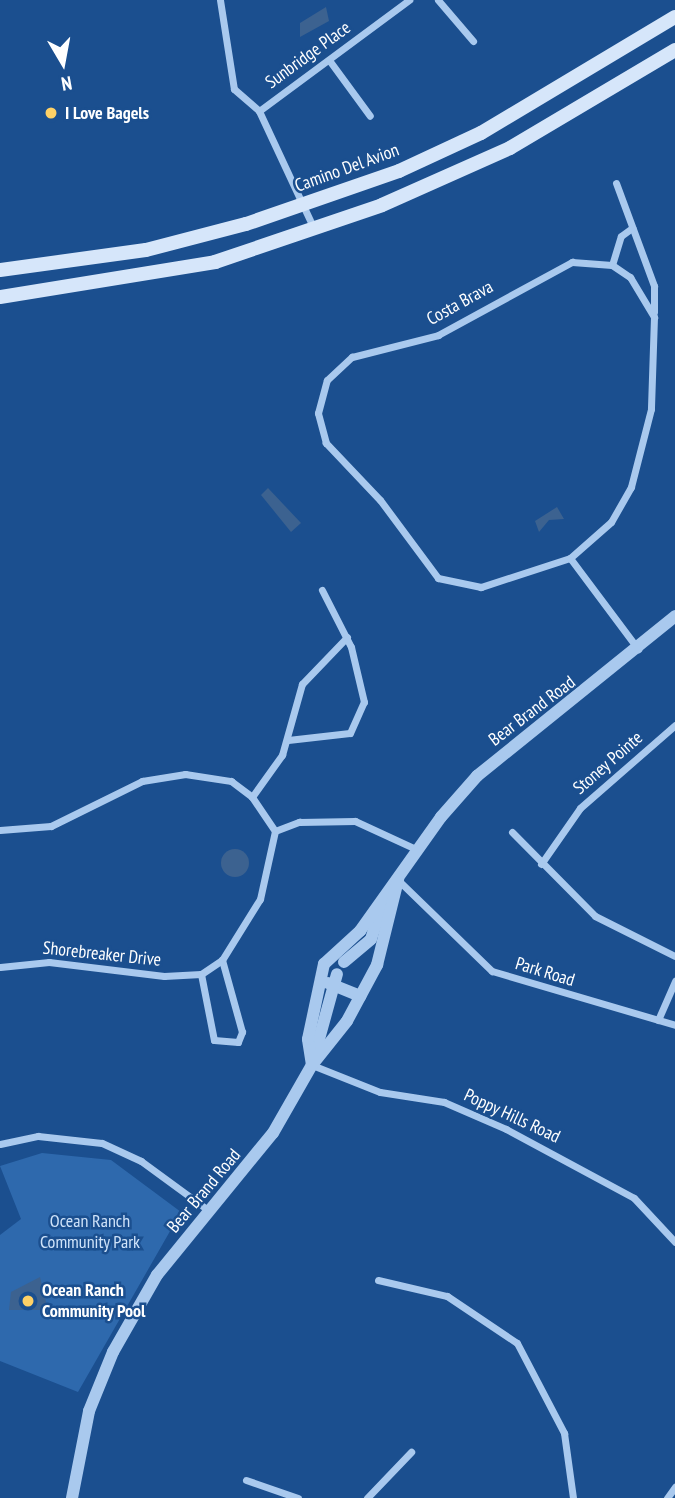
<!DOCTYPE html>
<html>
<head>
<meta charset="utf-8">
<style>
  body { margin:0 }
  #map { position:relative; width:675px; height:1498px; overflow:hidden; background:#1b4f8f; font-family:"PT Sans Narrow",sans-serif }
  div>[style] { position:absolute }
  .green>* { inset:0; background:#2e69ad }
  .water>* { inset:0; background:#3c6290 }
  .round { border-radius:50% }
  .minor>* { height:7px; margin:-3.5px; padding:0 3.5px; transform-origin:3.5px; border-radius:3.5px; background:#a9c9ee }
  .tertiary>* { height:12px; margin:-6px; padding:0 6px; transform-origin:6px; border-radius:6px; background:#a9c9ee }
  .secondary>* { height:14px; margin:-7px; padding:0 7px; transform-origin:7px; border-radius:7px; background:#d6e6fa }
  .dots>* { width:19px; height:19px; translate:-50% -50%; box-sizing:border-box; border:4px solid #1b4f8f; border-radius:50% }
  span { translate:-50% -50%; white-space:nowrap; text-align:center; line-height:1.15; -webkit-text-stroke:5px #1b4f8f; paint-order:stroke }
  .street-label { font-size:18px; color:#fff }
  .poi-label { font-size:18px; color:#fff; font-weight:700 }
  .left { translate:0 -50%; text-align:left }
  .park-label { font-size:18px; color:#cfe3fa }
  .north { position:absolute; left:28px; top:28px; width:70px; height:70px; -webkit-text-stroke:5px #1b4f8f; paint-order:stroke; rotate:170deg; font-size:19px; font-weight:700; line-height:28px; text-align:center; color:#fff }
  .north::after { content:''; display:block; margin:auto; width:24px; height:32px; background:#fff; clip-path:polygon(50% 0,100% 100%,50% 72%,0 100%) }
</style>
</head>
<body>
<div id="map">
  <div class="green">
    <i style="clip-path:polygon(42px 1153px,111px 1160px,181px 1212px,78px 1392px,0 1361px,0 1235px,21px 1219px,0 1166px)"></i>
  </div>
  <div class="water">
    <i style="clip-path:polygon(326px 7px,329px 21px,300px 37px,300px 23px)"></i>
    <i style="clip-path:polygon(268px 488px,301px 523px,291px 532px,261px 495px)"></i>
    <i style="clip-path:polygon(557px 507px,564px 519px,549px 520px,539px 532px,535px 521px)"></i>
    <i class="round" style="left:221px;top:849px;width:28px;height:28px"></i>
    <i style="clip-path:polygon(40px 1277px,48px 1310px,9px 1310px,11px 1292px)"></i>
  </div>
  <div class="minor">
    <i style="left:220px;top:0;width:90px;rotate:81.1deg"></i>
    <i style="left:234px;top:89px;width:33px;rotate:41deg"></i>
    <i style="left:259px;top:111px;width:130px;rotate:65deg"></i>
    <i style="left:438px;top:0;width:54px;rotate:49.5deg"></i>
    <i style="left:329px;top:60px;width:69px;rotate:53.8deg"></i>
    <i style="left:259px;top:111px;width:187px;rotate:-36.5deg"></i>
    <i style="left:616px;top:183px;width:110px;rotate:69.7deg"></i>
    <i style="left:654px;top:286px;width:26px;rotate:90deg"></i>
    <i style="left:572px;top:262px;width:40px;rotate:4.3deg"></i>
    <i style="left:612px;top:265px;width:22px;rotate:34deg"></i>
    <i style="left:630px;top:277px;width:47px;rotate:59deg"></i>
    <i style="left:654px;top:317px;width:92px;rotate:91.9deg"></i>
    <i style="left:651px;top:409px;width:81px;rotate:104.4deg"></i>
    <i style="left:631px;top:487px;width:40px;rotate:119.7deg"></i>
    <i style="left:611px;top:522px;width:55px;rotate:138.7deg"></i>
    <i style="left:570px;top:558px;width:94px;rotate:162deg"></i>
    <i style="left:481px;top:587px;width:44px;rotate:-168.2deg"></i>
    <i style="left:438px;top:578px;width:97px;rotate:-126.6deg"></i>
    <i style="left:380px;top:500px;width:79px;rotate:-133.5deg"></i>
    <i style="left:326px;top:443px;width:31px;rotate:-105deg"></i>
    <i style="left:318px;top:413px;width:34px;rotate:-75deg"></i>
    <i style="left:327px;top:380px;width:34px;rotate:-43deg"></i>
    <i style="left:352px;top:357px;width:89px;rotate:-14.3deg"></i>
    <i style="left:438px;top:335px;width:153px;rotate:-28.6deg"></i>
    <i style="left:612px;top:265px;width:30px;rotate:-73deg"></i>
    <i style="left:621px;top:236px;width:14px;rotate:-36deg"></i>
    <i style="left:570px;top:558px;width:114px;rotate:53.2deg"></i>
    <i style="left:288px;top:740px;width:62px;rotate:-6.4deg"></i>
    <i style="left:350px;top:733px;width:34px;rotate:-66deg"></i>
    <i style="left:364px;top:702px;width:57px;rotate:-103.3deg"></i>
    <i style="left:351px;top:647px;width:64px;rotate:-117deg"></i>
    <i style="left:252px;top:797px;width:52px;rotate:-54.5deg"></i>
    <i style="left:282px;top:755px;width:74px;rotate:-74.3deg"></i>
    <i style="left:302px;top:684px;width:65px;rotate:-46.2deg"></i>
    <i style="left:0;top:830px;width:51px;rotate:-4.5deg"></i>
    <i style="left:51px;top:826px;width:102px;rotate:-26.3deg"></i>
    <i style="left:142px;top:781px;width:44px;rotate:-9.2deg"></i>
    <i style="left:185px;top:774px;width:47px;rotate:8.7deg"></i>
    <i style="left:231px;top:781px;width:26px;rotate:37deg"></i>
    <i style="left:252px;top:797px;width:41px;rotate:55.9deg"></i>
    <i style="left:275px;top:831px;width:70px;rotate:102.4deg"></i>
    <i style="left:260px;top:899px;width:72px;rotate:121.9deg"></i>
    <i style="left:222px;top:960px;width:25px;rotate:146deg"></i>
    <i style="left:201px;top:974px;width:37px;rotate:177deg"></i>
    <i style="left:164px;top:976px;width:116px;rotate:-173.1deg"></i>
    <i style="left:49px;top:962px;width:49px;rotate:174.2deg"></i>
    <i style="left:275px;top:831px;width:26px;rotate:-21deg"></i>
    <i style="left:299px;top:822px;width:56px;rotate:-1deg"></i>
    <i style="left:355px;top:821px;width:69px;rotate:24.7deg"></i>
    <i style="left:512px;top:832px;width:118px;rotate:45.3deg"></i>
    <i style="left:595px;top:916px;width:89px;rotate:26.6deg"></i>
    <i style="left:541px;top:864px;width:68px;rotate:-55.1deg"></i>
    <i style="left:580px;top:808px;width:126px;rotate:-41.1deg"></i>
    <i style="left:398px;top:880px;width:131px;rotate:44.1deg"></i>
    <i style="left:492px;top:971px;width:191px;rotate:16.4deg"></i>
    <i style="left:201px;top:974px;width:67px;rotate:78.9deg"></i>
    <i style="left:214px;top:1040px;width:24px;rotate:5deg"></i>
    <i style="left:238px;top:1042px;width:11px;rotate:-68deg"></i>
    <i style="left:242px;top:1032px;width:75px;rotate:-105.5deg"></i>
    <i style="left:658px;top:1020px;width:43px;rotate:-66.4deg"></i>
    <i style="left:312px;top:1065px;width:73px;rotate:21.7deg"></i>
    <i style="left:380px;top:1092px;width:65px;rotate:8.9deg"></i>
    <i style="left:444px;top:1102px;width:68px;rotate:23.5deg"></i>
    <i style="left:506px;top:1129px;width:145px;rotate:28.3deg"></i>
    <i style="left:634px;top:1198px;width:60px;rotate:47deg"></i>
    <i style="left:0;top:1144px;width:39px;rotate:-12deg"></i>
    <i style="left:38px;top:1136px;width:64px;rotate:6.2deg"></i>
    <i style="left:102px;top:1143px;width:43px;rotate:24.8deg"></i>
    <i style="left:141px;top:1161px;width:83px;rotate:36.2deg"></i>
    <i style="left:378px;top:1280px;width:71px;rotate:13.1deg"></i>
    <i style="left:447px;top:1296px;width:84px;rotate:33.9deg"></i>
    <i style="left:517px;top:1343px;width:102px;rotate:62.4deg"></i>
    <i style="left:564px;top:1433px;width:66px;rotate:82.1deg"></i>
    <i style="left:246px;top:1480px;width:55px;rotate:19.1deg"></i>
    <i style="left:367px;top:1498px;width:64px;rotate:-46.3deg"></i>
    <i style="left:667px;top:1498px;width:14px;rotate:-54deg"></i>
  </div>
  <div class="tertiary">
    <i style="left:344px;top:962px;width:35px;rotate:-40deg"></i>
    <i style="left:371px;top:939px;width:33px;rotate:-72deg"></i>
    <i style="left:328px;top:983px;width:35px;rotate:22deg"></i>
    <i style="left:313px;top:1061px;width:90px;rotate:-74.6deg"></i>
    <i style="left:312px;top:1065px;width:26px;rotate:-99deg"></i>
    <i style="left:308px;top:1039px;width:77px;rotate:-78deg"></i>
    <i style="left:324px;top:964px;width:49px;rotate:-42.5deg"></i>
    <i style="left:360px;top:931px;width:140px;rotate:-54.6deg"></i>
    <i style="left:441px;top:817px;width:55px;rotate:-48.7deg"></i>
    <i style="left:477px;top:776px;width:255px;rotate:-38.9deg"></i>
    <i style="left:72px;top:1498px;width:89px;rotate:-78.9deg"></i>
    <i style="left:89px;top:1411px;width:64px;rotate:-67.9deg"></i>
    <i style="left:113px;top:1352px;width:89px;rotate:-60.3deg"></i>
    <i style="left:157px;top:1275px;width:183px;rotate:-50.8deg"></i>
    <i style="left:273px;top:1133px;width:78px;rotate:-60.2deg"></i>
    <i style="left:312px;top:1065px;width:56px;rotate:-51.5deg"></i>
    <i style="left:347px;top:1021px;width:64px;rotate:-61.8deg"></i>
    <i style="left:377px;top:965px;width:88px;rotate:-76.1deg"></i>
  </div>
  <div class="secondary">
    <i style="left:0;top:270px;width:147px;rotate:-7.8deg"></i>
    <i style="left:146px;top:250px;width:103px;rotate:-14.6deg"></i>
    <i style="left:246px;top:224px;width:162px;rotate:-19.1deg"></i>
    <i style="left:399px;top:171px;width:90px;rotate:-24.9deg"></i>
    <i style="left:481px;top:133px;width:226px;rotate:-30.9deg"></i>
    <i style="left:0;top:297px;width:218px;rotate:-9.2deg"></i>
    <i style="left:215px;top:262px;width:176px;rotate:-18.8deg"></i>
    <i style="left:382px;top:205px;width:140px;rotate:-24deg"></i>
    <i style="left:510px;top:148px;width:192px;rotate:-30.7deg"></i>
  </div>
  <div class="dots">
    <i style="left:51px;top:113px;background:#ffd166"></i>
    <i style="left:28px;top:1301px;background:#ffd166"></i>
  </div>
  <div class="street-label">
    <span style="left:308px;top:55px;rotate:-36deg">Sunbridge Place</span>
    <span style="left:347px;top:168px;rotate:-20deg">Camino Del Avion</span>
    <span style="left:460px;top:303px;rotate:-29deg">Costa Brava</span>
    <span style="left:532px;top:711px;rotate:-37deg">Bear Brand Road</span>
    <span style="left:608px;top:763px;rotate:-41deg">Stoney Pointe</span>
    <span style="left:102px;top:954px;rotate:6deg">Shorebreaker Drive</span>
    <span style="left:545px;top:972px;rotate:17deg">Park Road</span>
    <span style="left:512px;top:1116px;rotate:25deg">Poppy Hills Road</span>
    <span style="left:204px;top:1191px;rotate:-50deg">Bear Brand Road</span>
  </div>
  <div class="poi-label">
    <span class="left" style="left:65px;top:113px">I Love Bagels</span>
    <span class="left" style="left:42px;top:1301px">Ocean Ranch<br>Community Pool</span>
  </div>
  <div class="park-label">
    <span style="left:90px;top:1232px">Ocean Ranch<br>Community Park</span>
  </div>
  <div class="north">N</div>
</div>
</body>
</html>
